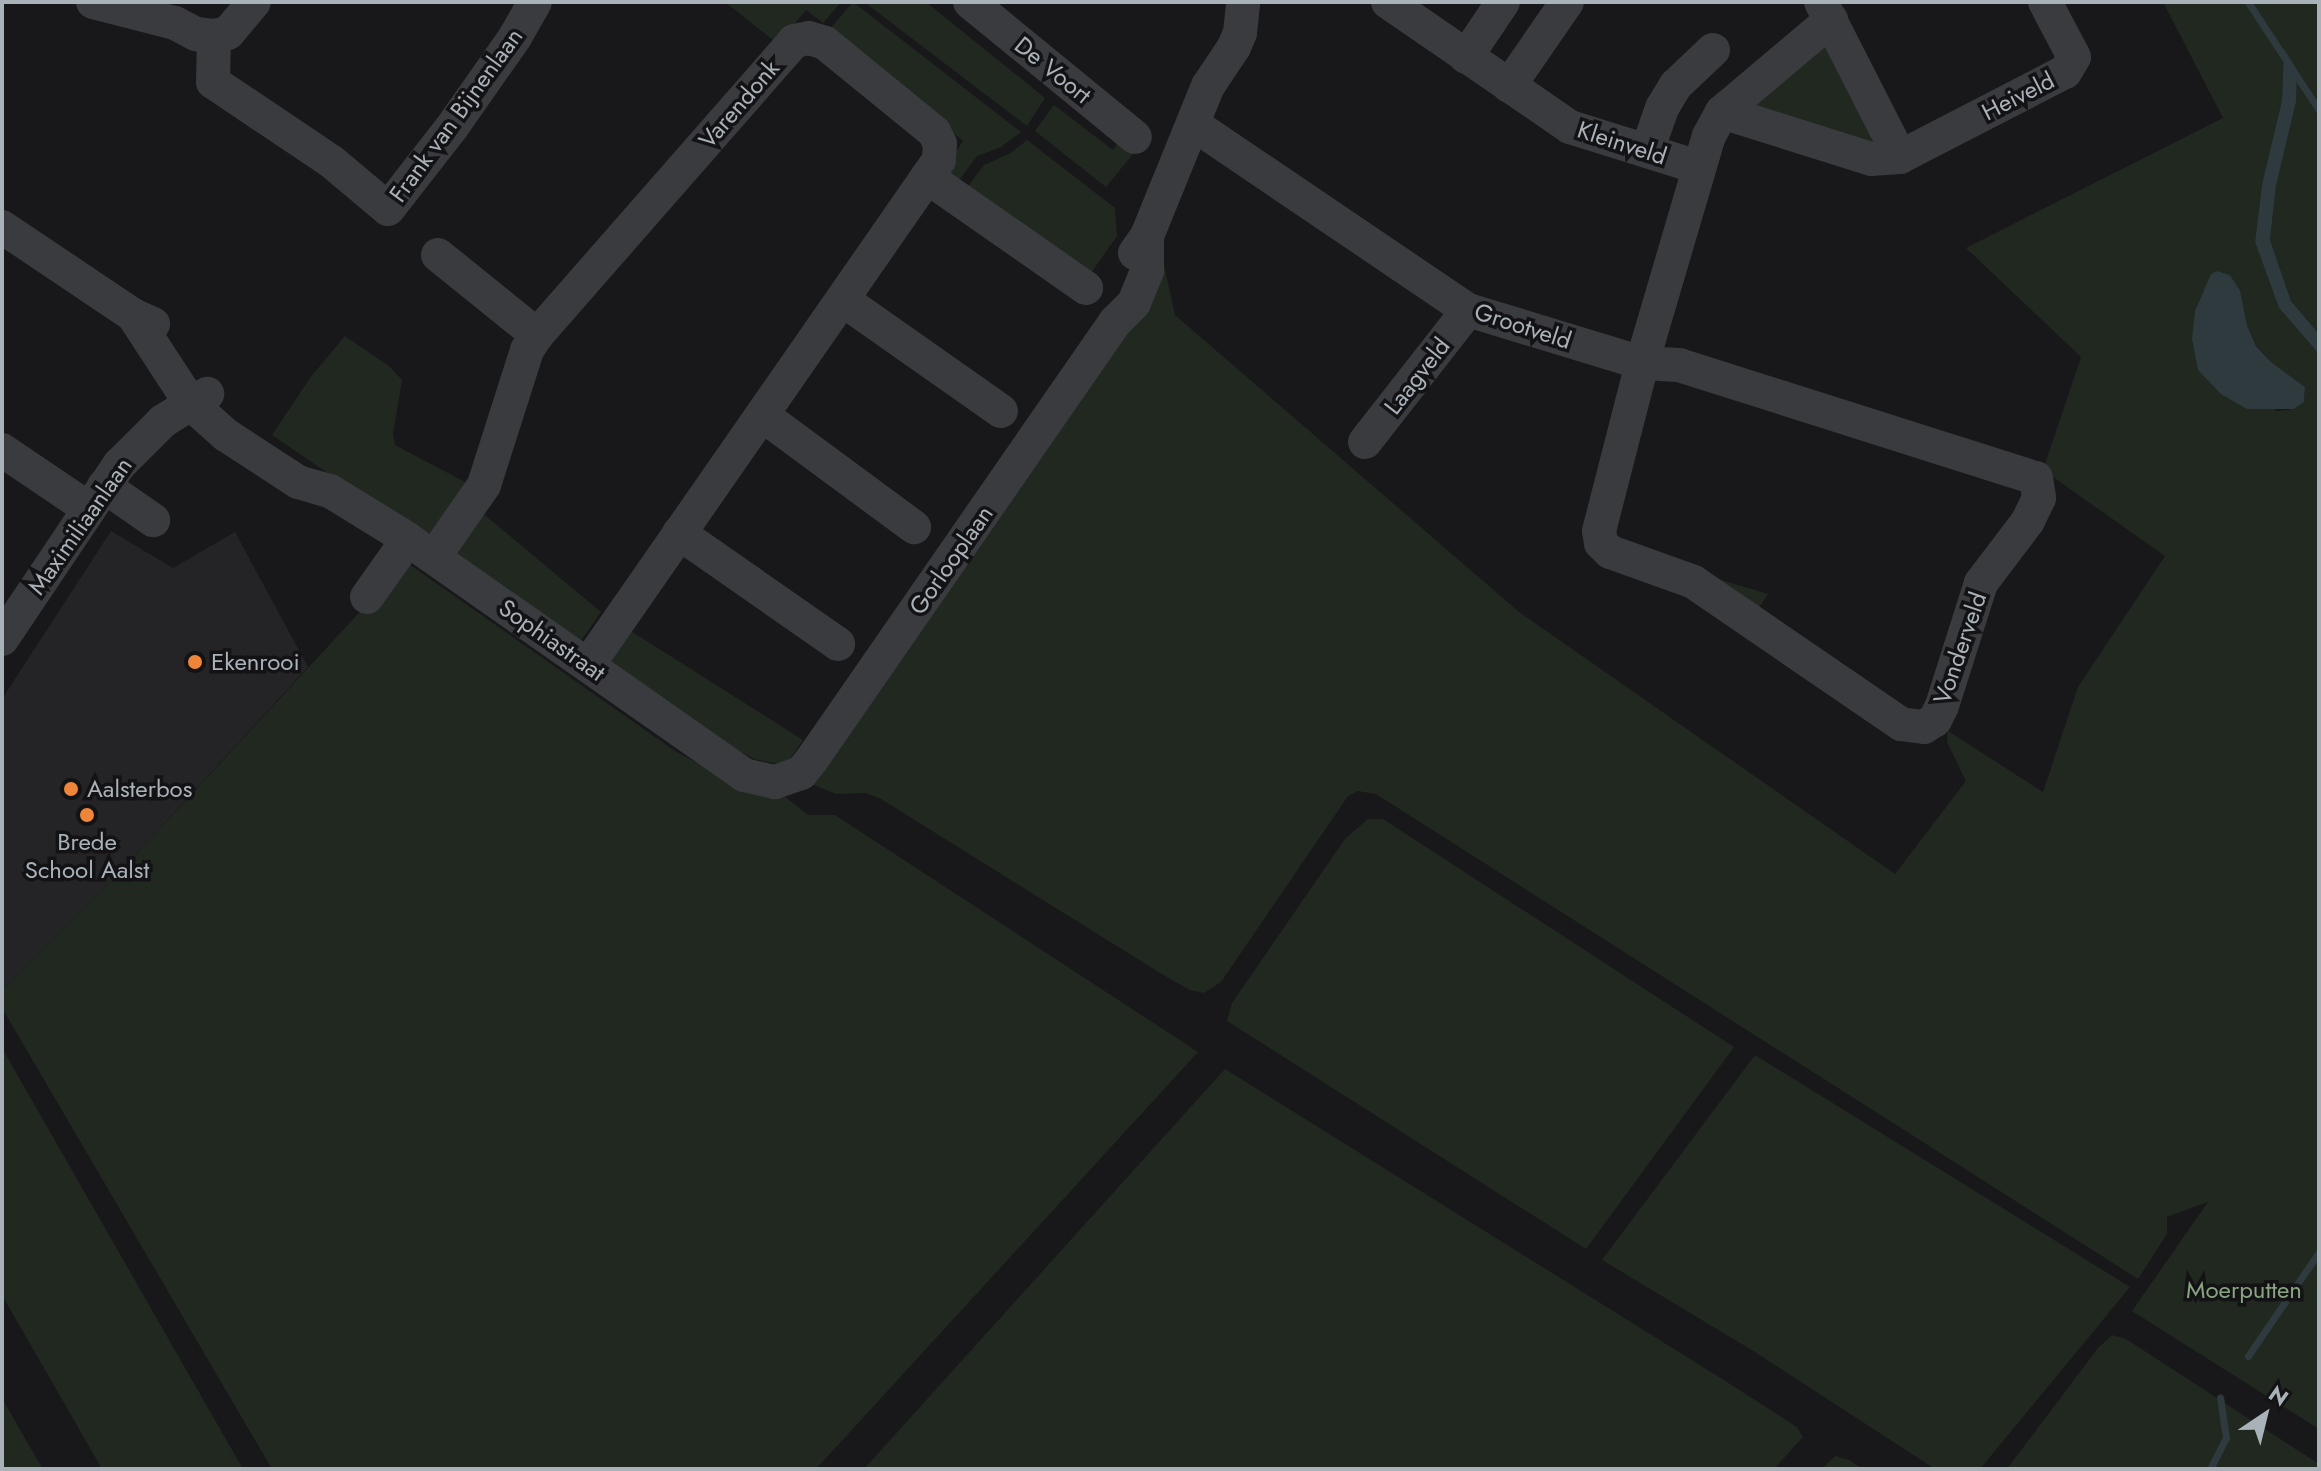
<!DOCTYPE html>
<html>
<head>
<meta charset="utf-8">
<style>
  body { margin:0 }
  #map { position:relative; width:2321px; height:1471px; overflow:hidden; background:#18181a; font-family:Jost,sans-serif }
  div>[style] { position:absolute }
  .built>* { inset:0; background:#242427 }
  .green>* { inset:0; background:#202820 }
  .water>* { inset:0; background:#2e3a3e }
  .stream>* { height:7px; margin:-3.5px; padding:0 3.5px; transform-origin:3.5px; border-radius:3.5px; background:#2e3a3e }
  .minor>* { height:34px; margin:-17px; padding:0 17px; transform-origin:17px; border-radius:17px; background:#393b3f }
  .dots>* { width:22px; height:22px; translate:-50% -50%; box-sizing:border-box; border:4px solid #131315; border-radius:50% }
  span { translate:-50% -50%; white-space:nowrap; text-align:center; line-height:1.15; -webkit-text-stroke:7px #131315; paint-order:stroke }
  .street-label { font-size:24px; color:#aab2b9 }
  .poi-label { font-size:24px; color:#aab2b9 }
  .left { translate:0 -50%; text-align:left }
  .park-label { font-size:24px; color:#88a481 }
  .frame { position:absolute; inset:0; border:4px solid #aab2b9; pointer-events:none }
  .north { position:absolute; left:2225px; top:1375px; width:80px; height:80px; -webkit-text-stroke:6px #131315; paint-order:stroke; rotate:35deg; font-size:22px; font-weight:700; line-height:32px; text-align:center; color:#aab2b9 }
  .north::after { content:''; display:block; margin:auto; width:28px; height:36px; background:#aab2b9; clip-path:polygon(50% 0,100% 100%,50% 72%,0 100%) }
</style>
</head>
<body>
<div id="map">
  <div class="built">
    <i style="clip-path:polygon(111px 531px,173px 568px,235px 532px,308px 667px,117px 875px,2px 990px,2px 699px)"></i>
  </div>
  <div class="green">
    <i style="clip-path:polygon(725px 2px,841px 2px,823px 23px,806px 10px,778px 44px)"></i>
    <i style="clip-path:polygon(853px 2px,1021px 132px,1001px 147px,977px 156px,956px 184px,940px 175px,963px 141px,830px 29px)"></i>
    <i style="clip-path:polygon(864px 2px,926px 2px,1045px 98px,1027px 126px)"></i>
    <i style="clip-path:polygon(evenodd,2163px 2px,2319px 2px,2319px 334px,2291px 301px,2270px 240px,2276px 186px,2296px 102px,2284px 51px,2282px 100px,2262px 184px,2255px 242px,2279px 308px,2319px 354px,2319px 1429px,2132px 1311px,2208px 1202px,2167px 1217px,2167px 1234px,2138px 1279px,1376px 794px,1358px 791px,1348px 796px,1221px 982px,1204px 993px,1190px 990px,1165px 976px,881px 799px,866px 793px,836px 794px,809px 783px,1142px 304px,1164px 265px,1175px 315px,1519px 612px,1895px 874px,1966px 781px,1947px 742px,1948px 731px,2043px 792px,2078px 687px,2165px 556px,2043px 470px,2081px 357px,1966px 248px,2223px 118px,2163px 2px,2216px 271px,2230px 275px,2240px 290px,2247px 325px,2256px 345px,2271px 362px,2305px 387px,2304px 402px,2294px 409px,2276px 411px,2216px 271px)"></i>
    <i style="clip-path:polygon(1826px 45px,1880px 149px,1752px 107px)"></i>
    <i style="clip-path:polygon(1054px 105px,1113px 150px,1118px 143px,1133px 154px,1106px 187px,1035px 131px)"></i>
    <i style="clip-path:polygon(1027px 140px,1115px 208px,1117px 236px,1091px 273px,968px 186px,984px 165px,1011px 153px)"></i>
    <i style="clip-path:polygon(345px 336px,390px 367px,402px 380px,393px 434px,395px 445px,465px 482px,448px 514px,424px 539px,272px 435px,310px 378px)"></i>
    <i style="clip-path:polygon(480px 511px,601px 612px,578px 645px,446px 554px)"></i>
    <i style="clip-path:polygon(406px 562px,675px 751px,744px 788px,783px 795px,808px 815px,835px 815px,1198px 1052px,816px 1469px,272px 1469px,2px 1008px,2px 990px,117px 875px)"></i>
    <i style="clip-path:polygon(1701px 574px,1768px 594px,1756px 612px)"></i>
    <i style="clip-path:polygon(623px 626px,803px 740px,789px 760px,779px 764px,754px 759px,691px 725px,599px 660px)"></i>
    <i style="clip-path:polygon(1368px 819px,1383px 819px,1734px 1047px,1586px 1249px,1227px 1021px,1232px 1003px,1345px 839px)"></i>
    <i style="clip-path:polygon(2px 1048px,243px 1469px,102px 1469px,2px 1295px)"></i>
    <i style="clip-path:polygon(1755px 1055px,2130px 1287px,1980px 1469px,1935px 1469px,1755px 1352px,1602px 1260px)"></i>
    <i style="clip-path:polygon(1225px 1069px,1727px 1382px,1797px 1427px,1803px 1437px,1774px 1469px,864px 1469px)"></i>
    <i style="clip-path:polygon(2112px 1335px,2126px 1339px,2319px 1464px,2319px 1469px,2007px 1469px,2098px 1348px)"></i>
    <i style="clip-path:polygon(2px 1398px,27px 1442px,43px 1469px,2px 1469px)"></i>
    <i style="clip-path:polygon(1835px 1456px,1849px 1460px,1863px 1469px,1822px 1469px)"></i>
  </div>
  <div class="water">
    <i style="clip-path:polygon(2284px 49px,2297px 70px,2296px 102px,2276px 186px,2270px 240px,2291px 301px,2319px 334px,2319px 354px,2279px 308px,2255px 242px,2262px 184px,2282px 100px)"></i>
    <i style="clip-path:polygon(2217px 271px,2230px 275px,2240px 290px,2247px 325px,2256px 346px,2271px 362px,2305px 387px,2304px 402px,2294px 409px,2247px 409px,2221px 394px,2198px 370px,2192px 339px,2195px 311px,2211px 274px)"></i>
  </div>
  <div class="stream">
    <i style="left:2248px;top:2px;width:129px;rotate:56.7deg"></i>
    <i style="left:2248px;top:1356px;width:126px;rotate:-55.7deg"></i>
    <i style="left:2210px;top:1469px;width:35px;rotate:-63deg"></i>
    <i style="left:2226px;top:1438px;width:41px;rotate:-98.3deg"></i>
  </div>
  <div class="minor">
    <i style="left:93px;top:2px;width:85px;rotate:14.4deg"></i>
    <i style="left:175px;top:23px;width:24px;rotate:28deg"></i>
    <i style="left:196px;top:34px;width:18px;rotate:6deg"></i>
    <i style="left:214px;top:36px;width:14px;rotate:-12deg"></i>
    <i style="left:228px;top:33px;width:40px;rotate:-50deg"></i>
    <i style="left:970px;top:2px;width:213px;rotate:39.3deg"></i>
    <i style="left:1388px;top:2px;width:221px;rotate:34.5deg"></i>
    <i style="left:1570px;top:127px;width:134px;rotate:17.4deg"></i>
    <i style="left:1821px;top:2px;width:174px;rotate:63deg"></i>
    <i style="left:214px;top:36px;width:46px;rotate:91.2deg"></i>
    <i style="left:213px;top:82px;width:143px;rotate:33.9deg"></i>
    <i style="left:332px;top:162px;width:73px;rotate:40deg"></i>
    <i style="left:388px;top:209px;width:104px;rotate:-52deg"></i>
    <i style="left:452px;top:127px;width:110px;rotate:-55deg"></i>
    <i style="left:515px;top:37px;width:40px;rotate:-60.3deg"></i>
    <i style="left:1466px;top:57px;width:66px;rotate:-56.1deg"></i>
    <i style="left:1509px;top:86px;width:102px;rotate:-55.4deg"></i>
    <i style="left:1722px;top:112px;width:156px;rotate:17.5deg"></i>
    <i style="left:1871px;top:159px;width:29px;rotate:-4deg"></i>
    <i style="left:1900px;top:157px;width:186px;rotate:-27.3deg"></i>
    <i style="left:2065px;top:72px;width:17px;rotate:-59deg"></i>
    <i style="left:2074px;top:57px;width:62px;rotate:-117.8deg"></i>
    <i style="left:1193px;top:124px;width:332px;rotate:34.1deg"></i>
    <i style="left:1468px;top:310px;width:182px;rotate:16.9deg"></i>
    <i style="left:1642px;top:363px;width:37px;rotate:3deg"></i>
    <i style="left:1679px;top:365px;width:374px;rotate:17.6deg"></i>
    <i style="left:2036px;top:478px;width:20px;rotate:81deg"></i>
    <i style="left:2039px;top:498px;width:25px;rotate:116deg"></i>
    <i style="left:2028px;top:521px;width:78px;rotate:127.2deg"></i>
    <i style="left:1981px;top:583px;width:129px;rotate:107.6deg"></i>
    <i style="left:1942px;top:706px;width:16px;rotate:117deg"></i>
    <i style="left:1935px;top:720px;width:13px;rotate:148deg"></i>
    <i style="left:1924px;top:727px;width:23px;rotate:-173deg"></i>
    <i style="left:1901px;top:724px;width:251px;rotate:-145.6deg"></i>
    <i style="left:1694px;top:582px;width:89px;rotate:-160.3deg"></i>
    <i style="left:1610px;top:552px;width:13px;rotate:-135deg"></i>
    <i style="left:1601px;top:543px;width:12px;rotate:-99deg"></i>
    <i style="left:1599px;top:531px;width:173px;rotate:-75.6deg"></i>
    <i style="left:1642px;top:363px;width:237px;rotate:-73.6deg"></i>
    <i style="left:1709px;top:136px;width:27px;rotate:-62deg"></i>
    <i style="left:1722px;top:112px;width:143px;rotate:-40.2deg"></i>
    <i style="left:1647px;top:151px;width:46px;rotate:-70.8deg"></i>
    <i style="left:1662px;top:108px;width:27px;rotate:-59deg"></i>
    <i style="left:1676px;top:85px;width:51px;rotate:-43.4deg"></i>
    <i style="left:927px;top:177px;width:194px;rotate:34.9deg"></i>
    <i style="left:2px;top:227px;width:158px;rotate:33.9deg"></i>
    <i style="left:133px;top:315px;width:22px;rotate:24deg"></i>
    <i style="left:1135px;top:253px;width:21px;rotate:-55deg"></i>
    <i style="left:1147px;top:236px;width:162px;rotate:-67.9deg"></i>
    <i style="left:1208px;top:86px;width:47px;rotate:-56.3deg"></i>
    <i style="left:1234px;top:47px;width:15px;rotate:-67deg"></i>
    <i style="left:1240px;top:33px;width:31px;rotate:-84deg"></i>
    <i style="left:438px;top:255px;width:127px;rotate:38.9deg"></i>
    <i style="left:843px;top:300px;width:193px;rotate:35.1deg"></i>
    <i style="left:133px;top:315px;width:106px;rotate:56.9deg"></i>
    <i style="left:191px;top:404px;width:47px;rotate:41.5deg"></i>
    <i style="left:226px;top:435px;width:86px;rotate:33.1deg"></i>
    <i style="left:298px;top:482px;width:33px;rotate:16deg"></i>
    <i style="left:330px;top:491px;width:82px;rotate:31.6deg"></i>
    <i style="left:400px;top:534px;width:420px;rotate:35deg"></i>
    <i style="left:744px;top:775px;width:32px;rotate:13deg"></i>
    <i style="left:775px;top:782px;width:28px;rotate:-19deg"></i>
    <i style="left:801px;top:773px;width:19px;rotate:-51deg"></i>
    <i style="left:813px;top:758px;width:530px;rotate:-55.29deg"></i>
    <i style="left:1115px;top:322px;width:27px;rotate:-45deg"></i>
    <i style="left:1134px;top:303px;width:35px;rotate:-68deg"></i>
    <i style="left:1147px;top:271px;width:35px;rotate:-90deg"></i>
    <i style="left:762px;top:415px;width:189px;rotate:36.4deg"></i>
    <i style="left:1365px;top:442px;width:167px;rotate:-52deg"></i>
    <i style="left:2px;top:450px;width:105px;rotate:34.1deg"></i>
    <i style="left:104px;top:486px;width:60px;rotate:34.8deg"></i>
    <i style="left:679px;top:533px;width:194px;rotate:34.9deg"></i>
    <i style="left:434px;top:557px;width:88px;rotate:-55.2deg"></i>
    <i style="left:484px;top:485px;width:142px;rotate:-72.3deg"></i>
    <i style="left:527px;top:350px;width:18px;rotate:-56deg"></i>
    <i style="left:537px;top:335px;width:390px;rotate:-48.8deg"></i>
    <i style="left:794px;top:41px;width:15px;rotate:-11deg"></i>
    <i style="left:809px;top:38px;width:17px;rotate:17deg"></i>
    <i style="left:825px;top:43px;width:141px;rotate:39.2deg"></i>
    <i style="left:934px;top:132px;width:13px;rotate:63deg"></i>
    <i style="left:940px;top:144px;width:16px;rotate:94deg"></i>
    <i style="left:939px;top:160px;width:615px;rotate:124.8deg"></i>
    <i style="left:367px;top:597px;width:71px;rotate:-54.7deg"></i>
    <i style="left:2px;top:639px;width:210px;rotate:-56.1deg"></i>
    <i style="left:119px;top:465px;width:62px;rotate:-45deg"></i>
    <i style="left:163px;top:421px;width:52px;rotate:-31.5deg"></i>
  </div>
  <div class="dots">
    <i style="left:195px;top:662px;background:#ef853a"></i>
    <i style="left:71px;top:789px;background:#ef853a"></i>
    <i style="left:87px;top:815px;background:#ef853a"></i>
  </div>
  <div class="street-label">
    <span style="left:1053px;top:70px;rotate:39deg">De Voort</span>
    <span style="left:2018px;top:96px;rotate:-27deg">Heiveld</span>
    <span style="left:739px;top:104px;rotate:-49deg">Varendonk</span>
    <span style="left:456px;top:115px;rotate:-54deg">Frank van Bijnenlaan</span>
    <span style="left:1622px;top:143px;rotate:18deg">Kleinveld</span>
    <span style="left:1523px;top:326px;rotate:18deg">Grootveld</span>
    <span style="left:1417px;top:376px;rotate:-52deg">Laagveld</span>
    <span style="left:80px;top:526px;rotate:-55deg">Maximiliaanlaan</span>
    <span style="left:951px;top:560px;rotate:-55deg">Gorlooplaan</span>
    <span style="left:552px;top:640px;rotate:35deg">Sophiastraat</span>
    <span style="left:1960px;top:648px;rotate:-71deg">Vonderveld</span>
  </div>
  <div class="poi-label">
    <span class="left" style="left:211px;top:662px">Ekenrooi</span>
    <span class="left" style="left:87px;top:789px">Aalsterbos</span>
    <span style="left:87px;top:856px">Brede<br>School Aalst</span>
  </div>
  <div class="park-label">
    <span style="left:2244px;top:1290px">Moerputten</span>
  </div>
  <div class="frame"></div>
  <div class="north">N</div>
</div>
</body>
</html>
